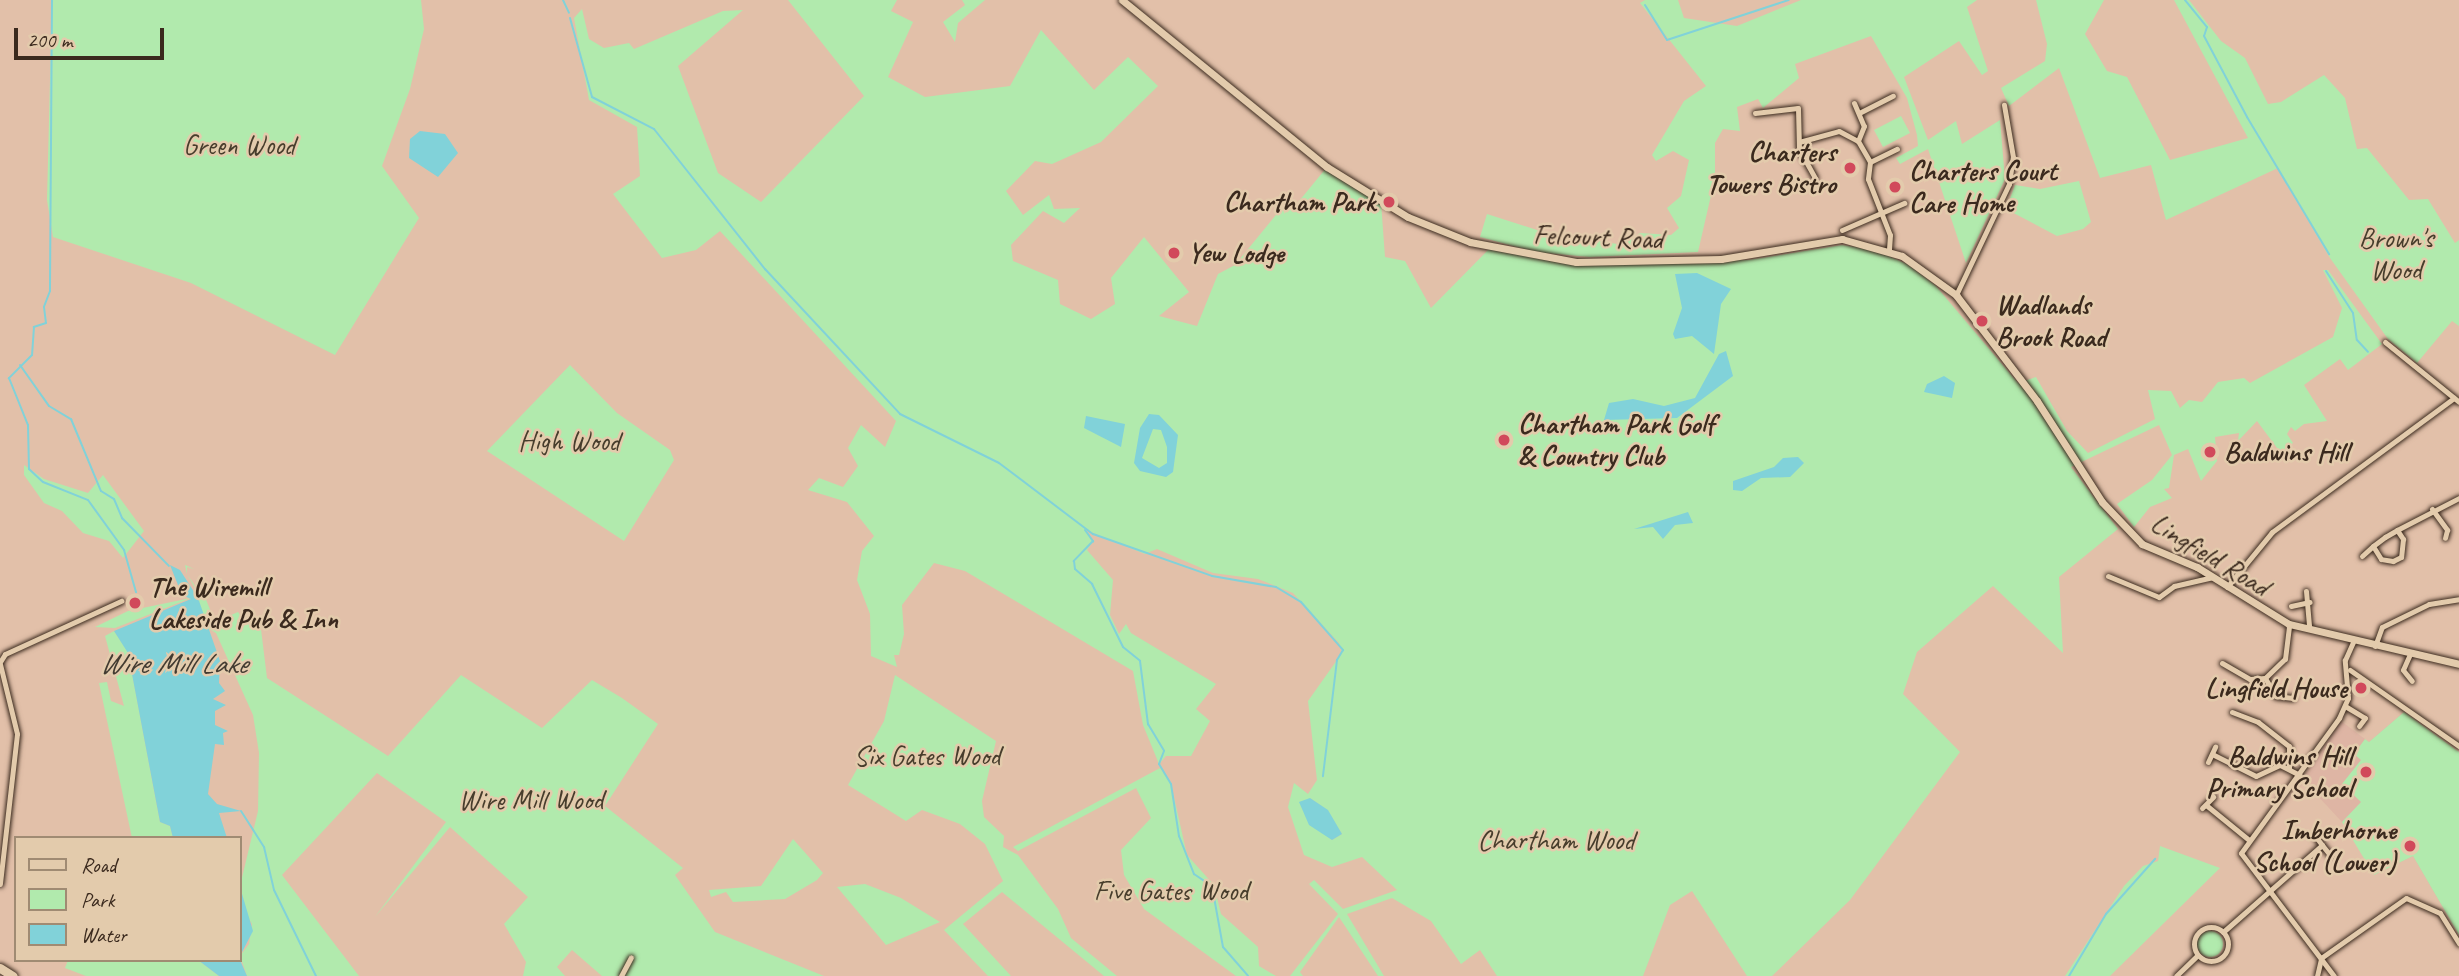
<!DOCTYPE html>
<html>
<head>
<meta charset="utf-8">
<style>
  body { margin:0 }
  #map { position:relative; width:2459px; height:976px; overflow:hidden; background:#e2c0a9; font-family:Caveat,sans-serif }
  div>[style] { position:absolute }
  .built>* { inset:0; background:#deb5a4 }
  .green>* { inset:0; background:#b1eaad }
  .round { border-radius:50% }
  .water>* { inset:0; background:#81d2d9 }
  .stream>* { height:2px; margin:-1px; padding:0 1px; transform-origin:1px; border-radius:1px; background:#81d2d9 }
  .roads { filter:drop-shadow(0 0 2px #3b2a1e) drop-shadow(0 0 2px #3b2a1e) }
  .minor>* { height:5px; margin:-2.5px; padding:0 2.5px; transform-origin:2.5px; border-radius:2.5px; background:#e3cbac }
  .minor>.ring { margin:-2.5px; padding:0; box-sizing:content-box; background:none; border:5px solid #e3cbac; border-radius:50% }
  .tertiary>* { height:7px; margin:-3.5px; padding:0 3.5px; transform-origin:3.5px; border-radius:3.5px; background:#e3cbac }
  .trunk>* { height:9px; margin:-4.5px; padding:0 4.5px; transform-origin:4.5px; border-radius:4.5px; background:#e3cbac }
  .dots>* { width:19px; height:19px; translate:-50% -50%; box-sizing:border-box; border:4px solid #e3cbac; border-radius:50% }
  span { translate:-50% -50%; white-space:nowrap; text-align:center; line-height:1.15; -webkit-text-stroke:5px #e3cbac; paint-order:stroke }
  .park-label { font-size:28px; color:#473d2c }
  .poi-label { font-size:28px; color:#3b2a1e; font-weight:700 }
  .right { translate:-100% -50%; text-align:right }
  .left { translate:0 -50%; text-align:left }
  .street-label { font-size:28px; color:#3b2a1e }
  .water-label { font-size:30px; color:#423b31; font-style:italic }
  .legend { position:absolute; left:14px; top:836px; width:228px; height:126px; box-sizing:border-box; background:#e3cbac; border:2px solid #a08b73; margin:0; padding:9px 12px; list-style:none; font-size:21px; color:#3b2a1e }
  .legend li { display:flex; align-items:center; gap:14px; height:35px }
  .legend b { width:35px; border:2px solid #a08b73 }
  .scale { position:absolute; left:14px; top:28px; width:150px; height:32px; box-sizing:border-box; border:4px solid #3b2a1e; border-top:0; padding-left:9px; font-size:21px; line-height:24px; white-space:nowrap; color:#3b2a1e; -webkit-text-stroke:5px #e3cbac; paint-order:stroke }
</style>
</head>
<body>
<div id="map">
  <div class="built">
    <i style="clip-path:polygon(2404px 712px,2459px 752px,2459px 935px,2413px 856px,2374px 875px,2355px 836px,2302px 779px,2341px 721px,2369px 742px)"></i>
  </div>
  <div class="green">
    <i style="clip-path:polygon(52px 0,421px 0,424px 29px,410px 89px,382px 166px,419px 218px,335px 355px,191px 283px,53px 237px,47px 200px)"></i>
    <i style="clip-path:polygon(evenodd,788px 0,897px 0,891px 11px,913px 22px,888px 77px,925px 97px,1010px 86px,1041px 30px,1094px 90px,1128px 57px,1158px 86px,1101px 142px,1052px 164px,1035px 161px,1006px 191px,1023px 215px,1049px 195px,1054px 209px,1080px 208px,1064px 223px,1043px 211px,1011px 245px,1013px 261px,1058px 280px,1060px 304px,1091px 319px,1115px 304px,1111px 278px,1144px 237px,1189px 292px,1159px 316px,1197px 326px,1218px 274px,1235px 265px,1284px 205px,1295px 206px,1327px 167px,1381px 202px,1385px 257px,1405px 261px,1431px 308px,1490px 248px,1576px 262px,1748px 260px,1842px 245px,1874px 250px,1907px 264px,1935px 285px,2018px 383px,2036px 377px,2067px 431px,2088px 453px,2155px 419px,2148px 390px,2171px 391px,2180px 408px,2189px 400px,2202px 402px,2218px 382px,2244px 378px,2250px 383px,2333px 337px,2342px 308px,2323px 270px,2328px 270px,2382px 344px,2348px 370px,2340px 359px,2304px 385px,2327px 421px,2304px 424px,2295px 431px,2291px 427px,2287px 434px,2293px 443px,2280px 452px,2257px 421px,2238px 441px,2239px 433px,2215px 437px,2217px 461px,2201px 481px,2188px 449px,2174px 455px,2169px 488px,2164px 489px,2172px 498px,2150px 507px,2134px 527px,2117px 504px,2152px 480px,2172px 455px,2159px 425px,2071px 467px,2118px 529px,2059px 577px,2063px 653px,1993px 586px,1917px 652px,1903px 694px,1960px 752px,1850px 900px,1772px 976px,1747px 976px,1692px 891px,1670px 905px,1643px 976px,1497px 976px,1480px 950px,1461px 964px,1431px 921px,1392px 898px,1347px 914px,1384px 976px,1378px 976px,1339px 917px,1300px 972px,1303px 976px,1290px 976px,1338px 914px,1309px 884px,1314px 880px,1343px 909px,1397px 890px,1362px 857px,1332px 867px,1304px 855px,1288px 807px,1294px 783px,1308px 794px,1317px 780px,1308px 701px,1342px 653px,1339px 643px,1293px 593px,1258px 579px,1213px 573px,1157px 549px,1145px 554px,1086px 530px,1093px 541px,1087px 550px,1113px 580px,1110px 615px,1119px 634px,1126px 624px,1131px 633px,1216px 684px,1196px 709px,1210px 721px,1191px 756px,1166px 756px,1159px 764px,1143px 725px,1133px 671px,965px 571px,934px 563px,902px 605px,904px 634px,899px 655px,894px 655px,897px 667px,871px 656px,870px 614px,857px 580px,862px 551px,874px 536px,847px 502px,808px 490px,819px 478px,843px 487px,858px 466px,848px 448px,861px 425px,885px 447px,896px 421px,720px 231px,696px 250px,662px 258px,613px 194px,640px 176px,637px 127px,589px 100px,574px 18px,582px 9px,589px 39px,604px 48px,629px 43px,634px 49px,723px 11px,743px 10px,678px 66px,718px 173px,761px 202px,864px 96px,788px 0,1310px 798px,1327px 810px,1342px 834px,1332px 840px,1318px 828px,1310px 798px)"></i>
    <i style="clip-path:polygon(962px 0,985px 0,958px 23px,955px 42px,943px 22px,965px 5px)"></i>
    <i style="clip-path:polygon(1645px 0,1678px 0,1684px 18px,1737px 26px,1801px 0,1977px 0,1967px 7px,1988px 71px,1982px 75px,1959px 41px,1904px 77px,1928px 140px,1956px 121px,1962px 144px,2000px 120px,2005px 179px,1966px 263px,1928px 149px,1900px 164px,1896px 158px,1918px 146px,1917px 135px,1907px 98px,1871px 36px,1795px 64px,1799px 78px,1763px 108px,1758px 99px,1737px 107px,1740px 131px,1723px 129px,1715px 143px,1715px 178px,1698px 252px,1590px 257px,1535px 252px,1480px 237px,1487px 214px,1540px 231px,1623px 245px,1640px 233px,1671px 235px,1679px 228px,1667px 208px,1681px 196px,1689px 160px,1673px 151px,1656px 161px,1652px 155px,1684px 101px,1706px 86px,1640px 3px)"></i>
    <i style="clip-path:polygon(2036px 0,2104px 0,2085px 34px,2107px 71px,2127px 77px,2170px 160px,2248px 138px,2174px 0,2189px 0,2221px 41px,2245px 58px,2268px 104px,2281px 102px,2324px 75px,2345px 98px,2357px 149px,2367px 148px,2409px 200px,2428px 199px,2455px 243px,2459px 240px,2459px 326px,2452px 321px,2417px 363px,2388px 339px,2330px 258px,2278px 168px,2166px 220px,2151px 165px,2100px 178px,2059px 68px,2009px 106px,2001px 88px,2045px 61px,2047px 44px)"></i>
    <i style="clip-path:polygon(1901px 116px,1910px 133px,1883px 147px,1874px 130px)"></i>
    <i style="clip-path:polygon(2079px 181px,2091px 222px,2083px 229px,2057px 236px,2006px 209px,2015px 185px,2040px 189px)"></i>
    <i style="clip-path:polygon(570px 365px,617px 413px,670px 450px,674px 460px,624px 541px,487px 451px)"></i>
    <i style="clip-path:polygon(24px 465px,44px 479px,88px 493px,103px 475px,144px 531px,123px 558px,109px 541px,83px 533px,62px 511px,44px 503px,24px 475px)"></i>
    <i style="clip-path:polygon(185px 565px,194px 569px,187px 567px,187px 574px,197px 589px,201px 587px,215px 622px,238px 612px,247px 624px,260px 621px,267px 678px,388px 756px,461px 675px,542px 728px,592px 680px,622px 698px,658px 724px,605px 806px,683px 868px,675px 875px,715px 932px,824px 976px,602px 976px,572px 950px,557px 967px,565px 976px,523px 976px,526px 962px,504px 924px,528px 897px,450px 827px,375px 917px,446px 822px,377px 773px,282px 875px,359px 976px,247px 976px,240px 956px,249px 944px,252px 924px,242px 908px,240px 886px,258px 811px,259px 753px,253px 715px,216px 633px,206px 627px,198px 598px,202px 595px,196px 590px,187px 574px)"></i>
    <i style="clip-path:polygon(191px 598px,115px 628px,95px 627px,128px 611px)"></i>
    <i style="clip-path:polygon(114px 631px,128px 652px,160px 822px,170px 826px,173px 838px,132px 838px,99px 683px,107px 682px,111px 701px,124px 706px,105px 636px)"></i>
    <i style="clip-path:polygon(895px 675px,996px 741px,982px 801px,984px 817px,1004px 836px,1003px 847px,1018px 855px,1058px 909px,1071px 938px,1117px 976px,1104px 976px,1002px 892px,963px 924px,1011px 976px,988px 976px,944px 930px,1003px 881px,985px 844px,960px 824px,922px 810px,906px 821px,848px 785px,884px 721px)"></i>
    <i style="clip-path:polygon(2404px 712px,2459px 752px,2459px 935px,2413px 856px,2374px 875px,2342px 822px,2361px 802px,2342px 784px,2361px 760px,2354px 754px,2365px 739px,2369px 742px)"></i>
    <i style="clip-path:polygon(1160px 768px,1171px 784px,1187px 855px,1214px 885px,1221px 914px,1258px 947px,1259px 966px,1276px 976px,1236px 976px,1144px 909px,1124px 875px,1121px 850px,1151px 818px,1136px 788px,1018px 851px,1013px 847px)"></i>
    <i style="clip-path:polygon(793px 839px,823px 873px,817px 880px,785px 899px,733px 902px,726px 892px,711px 897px,709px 890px,761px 886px)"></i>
    <i style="clip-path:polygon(2160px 846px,2220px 868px,2110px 976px,2065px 976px,2124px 886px,2143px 866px,2158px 861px)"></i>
    <i style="clip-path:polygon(865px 884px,901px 898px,940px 922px,886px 945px,837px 887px)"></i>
    <i class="round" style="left:2197px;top:931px;width:26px;height:26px"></i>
    <i style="clip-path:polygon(68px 960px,198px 960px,219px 976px,86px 976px,65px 968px)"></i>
  </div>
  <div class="water">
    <i style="clip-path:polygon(420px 131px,445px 134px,458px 153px,438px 177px,409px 158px,410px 139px)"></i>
    <i style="clip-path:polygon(1697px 273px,1731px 289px,1721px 304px,1714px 354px,1692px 336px,1675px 339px,1673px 334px,1682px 308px,1675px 274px)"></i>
    <i style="clip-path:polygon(1726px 351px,1733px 376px,1677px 418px,1604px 420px,1609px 403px,1633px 399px,1664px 406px,1695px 398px,1719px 354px)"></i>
    <i style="clip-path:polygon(1944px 376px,1955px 383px,1952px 398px,1924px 392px,1927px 384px)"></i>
    <i style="clip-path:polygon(evenodd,1149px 414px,1159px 415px,1178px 435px,1173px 472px,1166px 477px,1140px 471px,1134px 463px,1140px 428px,1149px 414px,1153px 429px,1161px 430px,1167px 447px,1167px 463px,1159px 468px,1142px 458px,1153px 429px)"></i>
    <i style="clip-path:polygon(1086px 416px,1125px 424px,1121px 447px,1084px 428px)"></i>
    <i style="clip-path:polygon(1798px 457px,1804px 463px,1790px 477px,1761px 478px,1742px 491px,1733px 490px,1733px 481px,1774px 467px,1783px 458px)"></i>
    <i style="clip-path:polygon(1688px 512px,1693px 523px,1675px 525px,1663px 539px,1653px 527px,1634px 529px)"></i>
    <i style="clip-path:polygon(170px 565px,180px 570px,198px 598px,220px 661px,219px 683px,225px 691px,213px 699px,226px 705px,215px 711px,215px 725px,228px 731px,223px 733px,224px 745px,215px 744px,208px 794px,217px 804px,241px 811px,219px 813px,227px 838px,173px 838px,170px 826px,160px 822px,128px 653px,114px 631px,191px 599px,182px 595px)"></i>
    <i style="clip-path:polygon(1310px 798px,1328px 810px,1342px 834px,1332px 840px,1309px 825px,1299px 802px)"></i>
    <i style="clip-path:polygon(240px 887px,253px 931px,240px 956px)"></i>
    <i style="clip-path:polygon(198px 960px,240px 960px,247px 976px,219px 976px)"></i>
  </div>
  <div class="stream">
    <i style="left:52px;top:0;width:291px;rotate:90.4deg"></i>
    <i style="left:50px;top:291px;width:17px;rotate:111deg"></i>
    <i style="left:44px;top:307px;width:16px;rotate:83deg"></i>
    <i style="left:46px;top:323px;width:13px;rotate:162deg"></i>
    <i style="left:34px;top:327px;width:28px;rotate:94deg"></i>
    <i style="left:32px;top:355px;width:33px;rotate:135deg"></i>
    <i style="left:9px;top:378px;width:51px;rotate:68deg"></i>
    <i style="left:28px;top:425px;width:44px;rotate:88.7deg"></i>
    <i style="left:29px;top:469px;width:19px;rotate:43deg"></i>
    <i style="left:43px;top:482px;width:48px;rotate:21.8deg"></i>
    <i style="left:88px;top:500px;width:62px;rotate:54.2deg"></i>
    <i style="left:124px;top:550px;width:44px;rotate:74.1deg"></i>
    <i style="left:563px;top:0;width:14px;rotate:65deg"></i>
    <i style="left:2185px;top:0;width:35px;rotate:51deg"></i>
    <i style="left:2207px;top:27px;width:9px;rotate:108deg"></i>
    <i style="left:2204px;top:36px;width:92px;rotate:62deg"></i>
    <i style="left:2247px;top:117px;width:160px;rotate:59.1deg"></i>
    <i style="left:1645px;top:5px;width:41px;rotate:57.8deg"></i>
    <i style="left:1667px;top:40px;width:128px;rotate:-18.2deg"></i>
    <i style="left:570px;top:18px;width:82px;rotate:74.4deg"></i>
    <i style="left:592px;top:97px;width:70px;rotate:27.3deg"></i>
    <i style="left:654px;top:129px;width:179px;rotate:51.6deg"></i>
    <i style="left:765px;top:269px;width:198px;rotate:47deg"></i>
    <i style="left:900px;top:414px;width:110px;rotate:26.3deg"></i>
    <i style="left:999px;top:463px;width:118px;rotate:37.1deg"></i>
    <i style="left:1093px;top:534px;width:126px;rotate:19.4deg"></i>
    <i style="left:1212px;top:576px;width:65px;rotate:9.8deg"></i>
    <i style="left:1276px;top:587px;width:29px;rotate:31deg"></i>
    <i style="left:1301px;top:602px;width:64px;rotate:48.8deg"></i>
    <i style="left:1343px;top:650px;width:12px;rotate:121deg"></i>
    <i style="left:1337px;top:660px;width:117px;rotate:96.9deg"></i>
    <i style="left:2326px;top:271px;width:50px;rotate:57.3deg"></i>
    <i style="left:2353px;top:313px;width:27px;rotate:82deg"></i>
    <i style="left:2357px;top:340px;width:16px;rotate:47deg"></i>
    <i style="left:20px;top:365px;width:50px;rotate:54.7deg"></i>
    <i style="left:49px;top:406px;width:26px;rotate:31deg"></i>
    <i style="left:71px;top:419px;width:78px;rotate:67.4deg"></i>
    <i style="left:101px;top:491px;width:15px;rotate:32deg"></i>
    <i style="left:114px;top:499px;width:21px;rotate:67deg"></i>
    <i style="left:122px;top:518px;width:67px;rotate:45.6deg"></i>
    <i style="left:1085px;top:530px;width:14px;rotate:54deg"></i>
    <i style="left:1093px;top:541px;width:28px;rotate:134deg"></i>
    <i style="left:1074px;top:561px;width:8px;rotate:83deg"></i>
    <i style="left:1075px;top:569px;width:23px;rotate:41deg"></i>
    <i style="left:1092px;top:584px;width:70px;rotate:63.8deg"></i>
    <i style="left:1123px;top:647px;width:22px;rotate:39deg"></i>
    <i style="left:1140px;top:661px;width:64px;rotate:82.8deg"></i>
    <i style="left:1148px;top:724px;width:31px;rotate:59deg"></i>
    <i style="left:1164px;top:751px;width:14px;rotate:111deg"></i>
    <i style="left:1159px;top:764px;width:23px;rotate:59deg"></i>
    <i style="left:1171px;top:784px;width:53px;rotate:81.3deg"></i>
    <i style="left:1179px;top:836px;width:41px;rotate:68.5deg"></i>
    <i style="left:1194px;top:874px;width:22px;rotate:34deg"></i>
    <i style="left:1212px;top:886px;width:62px;rotate:79.8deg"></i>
    <i style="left:1223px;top:947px;width:38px;rotate:49deg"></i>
    <i style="left:241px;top:811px;width:43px;rotate:57.4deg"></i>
    <i style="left:264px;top:847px;width:44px;rotate:76.9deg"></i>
    <i style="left:274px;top:890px;width:96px;rotate:64deg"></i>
    <i style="left:2069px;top:976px;width:72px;rotate:-59.2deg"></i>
    <i style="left:2106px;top:914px;width:74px;rotate:-48.3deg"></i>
  </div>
  <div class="roads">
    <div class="minor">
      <i style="left:1854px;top:103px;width:25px;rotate:67deg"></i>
      <i style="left:1864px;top:126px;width:16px;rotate:112deg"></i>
      <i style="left:1755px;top:113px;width:43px;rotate:-6.6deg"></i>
      <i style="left:1798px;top:108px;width:41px;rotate:88.6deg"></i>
      <i style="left:1799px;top:149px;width:33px;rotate:61deg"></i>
      <i style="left:1859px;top:113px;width:38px;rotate:-27deg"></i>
      <i style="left:1799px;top:142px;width:41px;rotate:-15.4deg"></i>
      <i style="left:1839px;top:131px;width:21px;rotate:28deg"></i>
      <i style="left:1858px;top:141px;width:24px;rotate:60deg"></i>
      <i style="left:1870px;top:162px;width:17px;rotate:97deg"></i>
      <i style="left:1868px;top:179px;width:60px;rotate:68.6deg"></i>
      <i style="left:1890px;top:235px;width:14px;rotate:94deg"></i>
      <i style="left:1870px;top:162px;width:30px;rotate:-26deg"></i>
      <i style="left:1842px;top:230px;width:68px;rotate:-23.5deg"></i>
      <i style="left:1956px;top:295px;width:123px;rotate:-64.5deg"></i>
      <i style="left:2009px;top:184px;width:27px;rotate:-82deg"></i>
      <i style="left:2013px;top:157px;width:53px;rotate:-99.8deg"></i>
      <i style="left:2385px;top:342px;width:95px;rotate:39deg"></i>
      <i style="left:2432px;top:509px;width:26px;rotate:54deg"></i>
      <i style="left:2447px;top:530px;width:8px;rotate:104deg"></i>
      <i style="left:2397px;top:530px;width:70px;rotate:-27.3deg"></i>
      <i style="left:2362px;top:556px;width:15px;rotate:-42deg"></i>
      <i style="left:2373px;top:546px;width:15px;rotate:-37deg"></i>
      <i style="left:2385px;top:537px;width:14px;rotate:-30deg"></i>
      <i style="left:2397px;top:530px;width:11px;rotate:56deg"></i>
      <i style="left:2403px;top:539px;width:18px;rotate:96deg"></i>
      <i style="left:2401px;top:557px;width:9px;rotate:153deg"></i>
      <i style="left:2393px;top:561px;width:12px;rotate:-171deg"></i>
      <i style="left:2381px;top:559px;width:15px;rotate:-122deg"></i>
      <i style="left:2108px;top:576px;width:55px;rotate:22.4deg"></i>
      <i style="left:2159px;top:597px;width:19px;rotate:-36deg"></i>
      <i style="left:2174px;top:586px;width:39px;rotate:-13deg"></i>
      <i style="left:2227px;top:587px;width:71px;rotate:-50.7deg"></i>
      <i style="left:2272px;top:532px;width:226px;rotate:-36.4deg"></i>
      <i style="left:2306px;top:591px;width:38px;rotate:85deg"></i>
      <i style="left:2291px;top:606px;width:19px;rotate:-12deg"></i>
      <i style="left:2375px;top:646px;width:20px;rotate:-70deg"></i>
      <i style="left:2382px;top:627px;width:52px;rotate:-26.1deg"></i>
      <i style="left:2429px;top:604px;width:30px;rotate:-9deg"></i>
      <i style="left:2410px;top:654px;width:17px;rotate:114deg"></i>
      <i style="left:2403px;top:670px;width:14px;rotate:51deg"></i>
      <i style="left:0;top:662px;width:9px;rotate:-58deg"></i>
      <i style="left:5px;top:654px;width:128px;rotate:-24.6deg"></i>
      <i style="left:2222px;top:663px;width:32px;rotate:30deg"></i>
      <i style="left:2250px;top:679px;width:15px;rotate:-4deg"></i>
      <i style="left:2265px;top:678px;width:28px;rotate:-44deg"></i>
      <i style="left:2285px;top:659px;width:35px;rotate:-83deg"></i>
      <i style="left:0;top:664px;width:72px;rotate:76.3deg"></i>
      <i style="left:17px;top:734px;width:151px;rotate:96.5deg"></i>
      <i style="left:2350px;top:670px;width:133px;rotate:34.9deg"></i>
      <i style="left:2265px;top:678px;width:21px;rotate:59deg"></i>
      <i style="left:2276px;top:696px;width:17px;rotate:7deg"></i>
      <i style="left:2345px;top:706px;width:23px;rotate:31deg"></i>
      <i style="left:2365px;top:718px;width:10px;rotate:127deg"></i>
      <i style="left:2232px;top:712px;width:28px;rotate:21deg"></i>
      <i style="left:2258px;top:722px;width:39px;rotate:38deg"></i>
      <i style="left:2289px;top:746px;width:22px;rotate:90deg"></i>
      <i style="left:2212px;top:754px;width:49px;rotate:26.6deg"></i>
      <i style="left:2256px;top:776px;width:26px;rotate:-25deg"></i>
      <i style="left:2280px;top:765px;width:22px;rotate:27deg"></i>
      <i style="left:2208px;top:762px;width:17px;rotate:-65deg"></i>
      <i style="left:2206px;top:805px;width:55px;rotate:39.1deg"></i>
      <i style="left:2202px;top:808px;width:16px;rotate:-45deg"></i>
      <i style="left:2322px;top:845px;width:13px;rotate:51deg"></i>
      <i class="ring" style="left:2194px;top:927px;width:29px;height:29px"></i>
      <i style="left:2223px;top:932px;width:132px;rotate:-41.3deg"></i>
      <i style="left:2322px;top:845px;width:10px;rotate:-127deg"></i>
      <i style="left:621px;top:976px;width:21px;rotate:-62deg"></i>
      <i style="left:2176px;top:976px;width:30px;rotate:-44deg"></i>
      <i style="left:2317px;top:976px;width:18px;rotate:-77deg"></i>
      <i style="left:2321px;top:958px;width:104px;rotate:-35.2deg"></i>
      <i style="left:2406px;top:898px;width:37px;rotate:24deg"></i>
      <i style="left:2440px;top:913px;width:36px;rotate:58deg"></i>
      <i style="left:2334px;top:976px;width:154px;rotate:-127.1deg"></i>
      <i style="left:2241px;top:853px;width:167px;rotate:-54deg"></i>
      <i style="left:2339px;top:718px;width:22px;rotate:-66deg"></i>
      <i style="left:2348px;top:698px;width:38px;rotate:-95deg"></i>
      <i style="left:2345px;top:660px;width:22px;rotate:-66deg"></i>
    </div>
    <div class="tertiary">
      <i style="left:1122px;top:0;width:264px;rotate:39.2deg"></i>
      <i style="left:1327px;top:167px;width:95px;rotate:31.7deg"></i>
      <i style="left:1408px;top:217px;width:67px;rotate:22deg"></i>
      <i style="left:1470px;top:242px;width:108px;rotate:10.7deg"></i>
      <i style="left:1576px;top:262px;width:145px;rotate:-1.2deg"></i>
      <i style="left:1721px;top:259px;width:123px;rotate:-9.4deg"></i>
      <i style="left:1842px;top:239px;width:62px;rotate:15.8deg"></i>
      <i style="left:1902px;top:256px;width:67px;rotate:35.8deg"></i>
      <i style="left:1956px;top:295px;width:133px;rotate:52.6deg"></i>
      <i style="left:2037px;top:401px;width:120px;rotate:57.2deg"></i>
      <i style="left:2102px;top:502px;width:58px;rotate:46.4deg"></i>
      <i style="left:2142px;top:544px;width:60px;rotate:22.7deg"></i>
      <i style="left:2197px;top:567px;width:108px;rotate:31.8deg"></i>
      <i style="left:2289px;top:624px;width:175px;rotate:13.2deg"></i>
    </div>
    <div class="trunk">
      <i style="left:0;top:968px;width:15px;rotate:32deg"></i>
    </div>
  </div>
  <div class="dots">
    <i style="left:1850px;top:168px;background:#d1495b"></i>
    <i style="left:1895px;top:187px;background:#d1495b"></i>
    <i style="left:1389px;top:202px;background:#d1495b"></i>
    <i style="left:1174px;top:253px;background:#d1495b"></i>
    <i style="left:1982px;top:321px;background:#d1495b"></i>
    <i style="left:1504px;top:440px;background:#d1495b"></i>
    <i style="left:2210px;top:452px;background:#d1495b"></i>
    <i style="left:135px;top:603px;background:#d1495b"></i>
    <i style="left:2361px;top:688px;background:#d1495b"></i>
    <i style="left:2366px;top:772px;background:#d1495b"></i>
    <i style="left:2410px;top:846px;background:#d1495b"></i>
  </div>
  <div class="park-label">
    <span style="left:239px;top:145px">Green Wood</span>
    <span style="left:2396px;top:254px">Brown's<br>Wood</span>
    <span style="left:569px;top:441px">High Wood</span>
    <span style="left:927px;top:756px">Six Gates Wood</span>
    <span style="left:531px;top:800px">Wire Mill Wood</span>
    <span style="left:1556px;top:840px">Chartham Wood</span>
    <span style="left:1171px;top:891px">Five Gates Wood</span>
  </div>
  <div class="poi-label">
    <span class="right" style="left:1836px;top:168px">Charters<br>Towers Bistro</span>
    <span class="left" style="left:1909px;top:187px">Charters Court<br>Care Home</span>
    <span class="right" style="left:1375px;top:202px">Chartham Park</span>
    <span class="left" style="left:1188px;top:253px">Yew Lodge</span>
    <span class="left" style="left:1996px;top:321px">Wadlands<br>Brook Road</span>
    <span class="left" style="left:1518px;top:440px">Chartham Park Golf<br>&amp; Country Club</span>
    <span class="left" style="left:2224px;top:452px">Baldwins Hill</span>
    <span class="left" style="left:149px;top:603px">The Wiremill<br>Lakeside Pub &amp; Inn</span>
    <span class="right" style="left:2347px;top:688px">Lingfield House</span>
    <span class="right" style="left:2352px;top:772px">Baldwins Hill<br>Primary School</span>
    <span class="right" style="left:2396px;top:846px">Imberhorne<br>School (Lower)</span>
  </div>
  <div class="street-label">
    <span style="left:1598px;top:237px;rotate:2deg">Felcourt Road</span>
    <span style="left:2210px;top:555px;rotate:31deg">Lingfield Road</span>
  </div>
  <div class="water-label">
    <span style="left:173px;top:663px">Wire Mill Lake</span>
  </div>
  <ul class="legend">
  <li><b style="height:9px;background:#e3cbac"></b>Road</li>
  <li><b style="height:19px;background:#b1eaad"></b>Park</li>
  <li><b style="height:19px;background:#81d2d9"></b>Water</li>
  </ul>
  <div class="scale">200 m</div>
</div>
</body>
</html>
